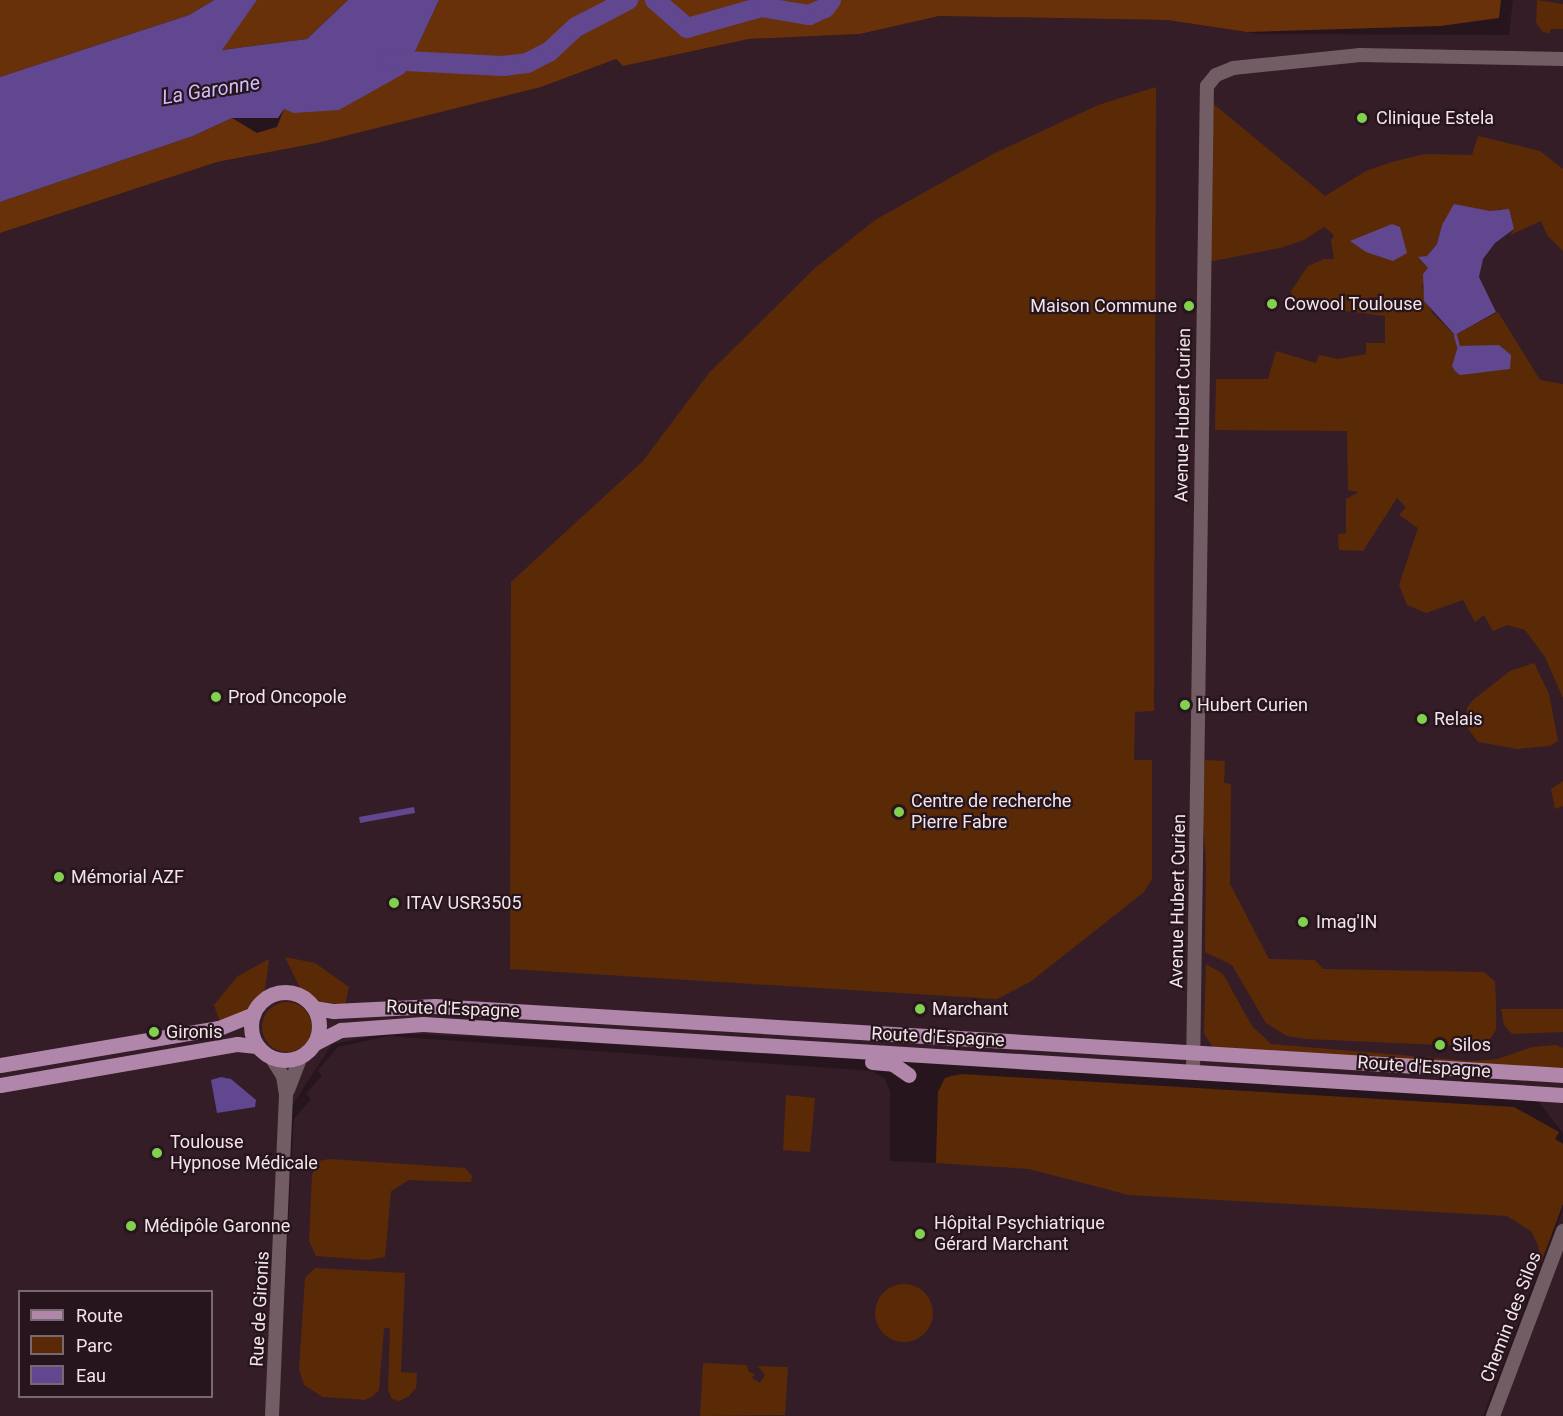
<!DOCTYPE html>
<html>
<head>
<meta charset="utf-8">
<style>
  body { margin:0 }
  #map { position:relative; width:1563px; height:1416px; overflow:hidden; background:#27151d; font-family:Roboto,sans-serif }
  div>[style] { position:absolute }
  .built>* { inset:0; background:#351d27 }
  .green>* { inset:0; background:#5a2a07 }
  .round { border-radius:50% }
  .forest>* { inset:0; background:#683109 }
  .water>* { inset:0; background:#61478f }
  .stream>* { height:3px; margin:-1.5px; padding:0 1.5px; transform-origin:1.5px; border-radius:1.5px; background:#61478f }
  .river>* { height:20px; margin:-10px; padding:0 10px; transform-origin:10px; border-radius:10px; background:#61478f }
  .minor>* { height:14px; margin:-7px; padding:0 7px; transform-origin:7px; border-radius:7px; background:#735d65 }
  .major>* { height:15px; margin:-7.5px; padding:0 7.5px; transform-origin:7.5px; border-radius:7.5px; background:#b087ab }
  .major>.ring { margin:-7.5px; padding:0; box-sizing:content-box; background:none; border:15px solid #b087ab; border-radius:50% }
  .dots>* { width:16px; height:16px; translate:-50% -50%; box-sizing:border-box; border:3px solid #27151d; border-radius:50% }
  span { translate:-50% -50%; white-space:nowrap; text-align:center; line-height:1.15; -webkit-text-stroke:4.5px #27151d; paint-order:stroke }
  .poi-label { font-size:18px; color:#f2e5e9 }
  .left { translate:0 -50%; text-align:left }
  .right { translate:-100% -50%; text-align:right }
  .street-label { font-size:18px; color:#f2e5e9 }
  .water-label { font-size:20px; color:#cfbcfa; font-style:italic }
  .legend { position:absolute; left:18px; top:1290px; width:195px; height:108px; box-sizing:border-box; background:#27151d; border:2px solid #78686f; margin:0; padding:8px 10px; list-style:none; font-size:18px; color:#f2e5e9 }
  .legend li { display:flex; align-items:center; gap:12px; height:30px }
  .legend b { width:30px; border:2px solid #78686f }
</style>
</head>
<body>
<div id="map">
  <div class="built">
    <i style="clip-path:polygon(evenodd,1513px 0,1563px 0,1563px 1133px,1538px 1101px,736px 1049px,389px 1033px,332px 1044px,291px 1107px,265px 1416px,0 1416px,0 233px,217px 162px,317px 143px,541px 87px,616px 59px,623px 66px,749px 39px,860px 34px,939px 16px,1167px 20px,1259px 34px,1509px 35px,1513px 0,20px 1292px,212px 1292px,212px 1396px,20px 1396px,20px 1292px)"></i>
    <i style="clip-path:polygon(388px 1036px,872px 1071px,884px 1078px,890px 1091px,890px 1161px,936px 1163px,938px 1092px,945px 1078px,952px 1075px,1374px 1099px,1559px 1132px,1555px 1139px,1563px 1144px,1563px 1204px,1483px 1416px,278px 1416px,294px 1119px,311px 1099px,306px 1094px,322px 1075px,317px 1071px,338px 1047px)"></i>
    <i style="clip-path:polygon(1563px 1209px,1563px 1416px,1485px 1416px)"></i>
  </div>
  <div class="green">
    <i style="clip-path:polygon(1537px 0,1563px 4px,1563px 29px,1551px 29px,1549px 34px,1542px 31px,1536px 22px)"></i>
    <i style="clip-path:polygon(1156px 87px,1154px 711px,1135px 712px,1134px 760px,1152px 760px,1152px 879px,1144px 892px,1030px 982px,997px 999px,510px 969px,511px 582px,643px 461px,709px 373px,815px 268px,875px 220px,993px 154px,1098px 105px)"></i>
    <i style="clip-path:polygon(1210px 101px,1325px 196px,1366px 171px,1392px 162px,1425px 154px,1472px 155px,1478px 136px,1540px 151px,1563px 169px,1563px 251px,1547px 235px,1541px 221px,1510px 235px,1514px 229px,1501px 209px,1442px 225px,1437px 244px,1427px 256px,1418px 258px,1428px 268px,1422px 287px,1432px 313px,1455px 335px,1498px 312px,1540px 380px,1563px 384px,1563px 698px,1545px 657px,1525px 630px,1507px 625px,1493px 631px,1484px 615px,1475px 622px,1463px 600px,1426px 613px,1407px 605px,1399px 585px,1418px 528px,1399px 515px,1406px 507px,1397px 498px,1363px 551px,1339px 550px,1338px 534px,1346px 533px,1346px 499px,1359px 492px,1348px 490px,1347px 431px,1215px 430px,1216px 379px,1268px 379px,1276px 351px,1316px 363px,1319px 355px,1338px 359px,1366px 354px,1366px 343px,1385px 343px,1385px 316px,1320px 308px,1292px 299px,1291px 291px,1308px 266px,1324px 259px,1334px 259px,1331px 241px,1334px 235px,1324px 227px,1304px 240px,1280px 248px,1208px 262px)"></i>
    <i style="clip-path:polygon(1534px 663px,1549px 694px,1558px 741px,1549px 746px,1517px 749px,1478px 742px,1466px 726px,1467px 708px,1473px 700px,1510px 671px)"></i>
    <i style="clip-path:polygon(1205px 760px,1225px 761px,1224px 783px,1231px 784px,1230px 884px,1269px 959px,1315px 960px,1323px 969px,1484px 972px,1495px 982px,1496px 1001px,1496px 1030px,1485px 1047px,1306px 1039px,1287px 1036px,1266px 1023px,1232px 965px,1205px 952px,1206px 862px,1202px 809px)"></i>
    <i style="clip-path:polygon(1563px 781px,1563px 806px,1555px 809px,1551px 789px)"></i>
    <i style="clip-path:polygon(285px 957px,315px 963px,349px 987px,345px 1005px,318px 1001px,299px 986px)"></i>
    <i style="clip-path:polygon(269px 959px,265px 990px,246px 1012px,220px 1022px,214px 1005px,238px 976px)"></i>
    <i style="clip-path:polygon(1206px 964px,1223px 974px,1252px 1026px,1271px 1044px,1470px 1061px,1498px 1059px,1532px 1047px,1556px 1045px,1563px 1048px,1563px 1070px,1213px 1047px,1204px 1034px)"></i>
    <i class="round" style="left:262px;top:1002px;width:50px;height:50px"></i>
    <i style="clip-path:polygon(1501px 1009px,1563px 1009px,1563px 1032px,1512px 1034px,1504px 1025px)"></i>
    <i style="clip-path:polygon(961px 1074px,1514px 1107px,1559px 1132px,1555px 1139px,1563px 1144px,1563px 1204px,1541px 1263px,1538px 1245px,1531px 1231px,1507px 1216px,1129px 1195px,1029px 1169px,936px 1163px,938px 1092px,945px 1078px)"></i>
    <i style="clip-path:polygon(786px 1095px,815px 1098px,810px 1152px,783px 1150px)"></i>
    <i style="clip-path:polygon(329px 1159px,465px 1168px,472px 1176px,471px 1182px,464px 1182px,409px 1180px,391px 1191px,385px 1257px,368px 1260px,316px 1256px,309px 1241px,312px 1175px,319px 1161px)"></i>
    <i style="clip-path:polygon(315px 1268px,405px 1273px,401px 1372px,417px 1373px,416px 1388px,409px 1396px,399px 1401px,392px 1399px,388px 1390px,390px 1328px,384px 1328px,379px 1390px,373px 1396px,365px 1400px,323px 1397px,304px 1385px,299px 1369px,305px 1278px)"></i>
    <i class="round" style="left:875px;top:1284px;width:58px;height:58px"></i>
    <i style="clip-path:polygon(703px 1363px,747px 1365px,749px 1372px,755px 1374px,752px 1378px,760px 1383px,765px 1375px,758px 1366px,788px 1367px,785px 1415px,700px 1416px)"></i>
  </div>
  <div class="forest">
    <i style="clip-path:polygon(0 0,214px 0,189px 15px,0 77px)"></i>
    <i style="clip-path:polygon(257px 0,348px 0,307px 39px,221px 50px)"></i>
    <i style="clip-path:polygon(439px 0,1501px 0,1499px 18px,1440px 26px,1247px 32px,1167px 20px,939px 16px,860px 34px,749px 39px,623px 66px,616px 59px,541px 87px,317px 143px,217px 162px,0 233px,0 202px,193px 136px,232px 118px,257px 133px,277px 127px,284px 109px,405px 73px)"></i>
  </div>
  <div class="water">
    <i style="clip-path:polygon(214px 0,257px 0,222px 50px,307px 39px,348px 0,439px 0,405px 73px,339px 110px,294px 113px,284px 109px,278px 118px,232px 118px,193px 136px,0 202px,0 77px,189px 15px)"></i>
    <i style="clip-path:polygon(1454px 204px,1490px 211px,1509px 209px,1514px 229px,1495px 243px,1483px 259px,1479px 277px,1496px 312px,1455px 335px,1424px 301px,1423px 274px,1428px 268px,1418px 257px,1427px 256px,1437px 244px,1442px 225px)"></i>
    <i style="clip-path:polygon(1392px 224px,1400px 227px,1407px 253px,1393px 261px,1366px 252px,1350px 241px)"></i>
    <i style="clip-path:polygon(1499px 345px,1511px 355px,1510px 369px,1460px 375px,1455px 371px,1452px 366px,1458px 346px)"></i>
    <i style="clip-path:polygon(414px 807px,415px 813px,360px 823px,359px 817px)"></i>
    <i style="clip-path:polygon(221px 1077px,231px 1079px,256px 1100px,255px 1107px,217px 1113px,211px 1080px)"></i>
  </div>
  <div class="stream">
    <i style="left:1455px;top:335px;width:11px;rotate:75deg"></i>
  </div>
  <div class="river">
    <i style="left:655px;top:0;width:43px;rotate:41.2deg"></i>
    <i style="left:687px;top:28px;width:77px;rotate:-15.8deg"></i>
    <i style="left:761px;top:7px;width:49px;rotate:9.5deg"></i>
    <i style="left:809px;top:15px;width:17px;rotate:-24deg"></i>
    <i style="left:825px;top:8px;width:10px;rotate:-53deg"></i>
    <i style="left:386px;top:60px;width:117px;rotate:2.9deg"></i>
    <i style="left:503px;top:66px;width:24px;rotate:-7deg"></i>
    <i style="left:527px;top:63px;width:25px;rotate:-27deg"></i>
    <i style="left:549px;top:52px;width:37px;rotate:-43deg"></i>
    <i style="left:576px;top:27px;width:59px;rotate:-27.4deg"></i>
  </div>
  <div class="minor">
    <i style="left:271px;top:1057px;width:22px;rotate:58deg"></i>
    <i style="left:283px;top:1076px;width:19px;rotate:81deg"></i>
    <i style="left:286px;top:1095px;width:321px;rotate:92.5deg"></i>
    <i style="left:1193px;top:1072px;width:986px;rotate:-89.19deg"></i>
    <i style="left:1207px;top:86px;width:14px;rotate:-51deg"></i>
    <i style="left:1216px;top:75px;width:18px;rotate:-22deg"></i>
    <i style="left:1233px;top:68px;width:128px;rotate:-5.8deg"></i>
    <i style="left:1360px;top:55px;width:203px;rotate:1.1deg"></i>
    <i style="left:288px;top:1090px;width:36px;rotate:-69deg"></i>
    <i style="left:1493px;top:1416px;width:198px;rotate:-69.3deg"></i>
  </div>
  <div class="major">
    <i class="ring" style="left:251px;top:992px;width:53px;height:53px"></i>
    <i style="left:314px;top:1008px;width:20px;rotate:9deg"></i>
    <i style="left:334px;top:1011px;width:101px;rotate:-2.8deg"></i>
    <i style="left:435px;top:1006px;width:1130px;rotate:3.5deg"></i>
    <i style="left:315px;top:1043px;width:29px;rotate:-27deg"></i>
    <i style="left:341px;top:1030px;width:82px;rotate:-4.2deg"></i>
    <i style="left:423px;top:1024px;width:1142px;rotate:3.56deg"></i>
    <i style="left:872px;top:1062px;width:21px;rotate:5deg"></i>
    <i style="left:893px;top:1064px;width:19px;rotate:35deg"></i>
    <i style="left:0;top:1065px;width:222px;rotate:-9.6deg"></i>
    <i style="left:219px;top:1028px;width:37px;rotate:-22deg"></i>
    <i style="left:0;top:1085px;width:241px;rotate:-9.8deg"></i>
    <i style="left:237px;top:1044px;width:20px;rotate:6deg"></i>
  </div>
  <div class="dots">
    <i style="left:1362px;top:118px;background:#82d04f"></i>
    <i style="left:1272px;top:304px;background:#82d04f"></i>
    <i style="left:1189px;top:306px;background:#82d04f"></i>
    <i style="left:216px;top:697px;background:#82d04f"></i>
    <i style="left:1185px;top:705px;background:#82d04f"></i>
    <i style="left:1422px;top:719px;background:#82d04f"></i>
    <i style="left:899px;top:812px;background:#82d04f"></i>
    <i style="left:59px;top:877px;background:#82d04f"></i>
    <i style="left:394px;top:903px;background:#82d04f"></i>
    <i style="left:1303px;top:922px;background:#82d04f"></i>
    <i style="left:920px;top:1009px;background:#82d04f"></i>
    <i style="left:154px;top:1032px;background:#82d04f"></i>
    <i style="left:1440px;top:1045px;background:#82d04f"></i>
    <i style="left:157px;top:1153px;background:#82d04f"></i>
    <i style="left:131px;top:1226px;background:#82d04f"></i>
    <i style="left:920px;top:1234px;background:#82d04f"></i>
  </div>
  <div class="poi-label">
    <span class="left" style="left:1376px;top:118px">Clinique Estela</span>
    <span class="left" style="left:1284px;top:304px">Cowool Toulouse</span>
    <span class="right" style="left:1177px;top:306px">Maison Commune</span>
    <span class="left" style="left:228px;top:697px">Prod Oncopole</span>
    <span class="left" style="left:1197px;top:705px">Hubert Curien</span>
    <span class="left" style="left:1434px;top:719px">Relais</span>
    <span class="left" style="left:911px;top:812px">Centre de recherche<br>Pierre Fabre</span>
    <span class="left" style="left:71px;top:877px">Mémorial AZF</span>
    <span class="left" style="left:406px;top:903px">ITAV USR3505</span>
    <span class="left" style="left:1316px;top:922px">Imag'IN</span>
    <span class="left" style="left:932px;top:1009px">Marchant</span>
    <span class="left" style="left:166px;top:1032px">Gironis</span>
    <span class="left" style="left:1452px;top:1045px">Silos</span>
    <span class="left" style="left:170px;top:1153px">Toulouse<br>Hypnose Médicale</span>
    <span class="left" style="left:934px;top:1234px">Hôpital Psychiatrique<br>Gérard Marchant</span>
    <span class="left" style="left:144px;top:1226px">Médipôle Garonne</span>
  </div>
  <div class="street-label">
    <span style="left:1183px;top:415px;rotate:-89deg">Avenue Hubert Curien</span>
    <span style="left:1178px;top:901px;rotate:-89deg">Avenue Hubert Curien</span>
    <span style="left:453px;top:1009px;rotate:2deg">Route d'Espagne</span>
    <span style="left:938px;top:1037px;rotate:3deg">Route d'Espagne</span>
    <span style="left:1424px;top:1067px;rotate:4deg">Route d'Espagne</span>
    <span style="left:260px;top:1309px;rotate:-87deg">Rue de Gironis</span>
    <span style="left:1511px;top:1317px;rotate:-69deg">Chemin des Silos</span>
  </div>
  <div class="water-label">
    <span style="left:211px;top:90px;rotate:-9deg">La Garonne</span>
  </div>
  <ul class="legend">
  <li><b style="height:8px;background:#b087ab"></b>Route</li>
  <li><b style="height:16px;background:#5a2a07"></b>Parc</li>
  <li><b style="height:16px;background:#61478f"></b>Eau</li>
  </ul>
</div>
</body>
</html>
